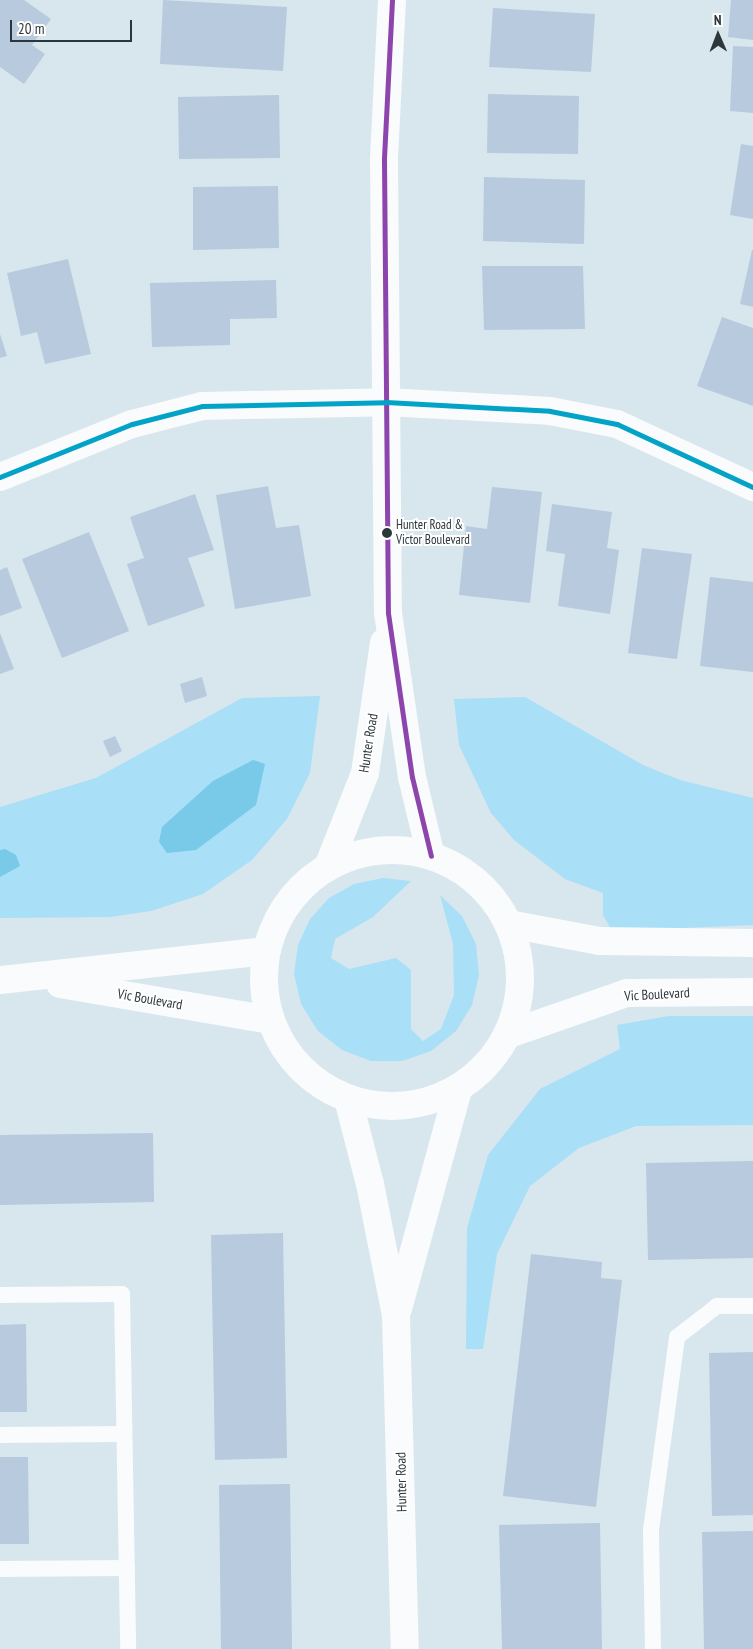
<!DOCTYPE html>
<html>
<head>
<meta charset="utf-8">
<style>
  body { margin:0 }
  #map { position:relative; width:753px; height:1649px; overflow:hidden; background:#d8e6ee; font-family:"PT Sans Narrow",sans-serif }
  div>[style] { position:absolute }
  .green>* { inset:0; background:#a9dff7 }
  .forest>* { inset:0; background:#78cae8 }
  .building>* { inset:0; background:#b8cadd }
  .lane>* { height:16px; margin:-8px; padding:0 8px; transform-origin:8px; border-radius:8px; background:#f9fbfc }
  .street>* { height:28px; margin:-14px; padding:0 14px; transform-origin:14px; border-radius:14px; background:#f9fbfc }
  .secondary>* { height:28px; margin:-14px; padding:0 14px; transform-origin:14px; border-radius:14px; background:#f9fbfc }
  .secondary>.ring { margin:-14px; padding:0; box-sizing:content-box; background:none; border:28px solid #f9fbfc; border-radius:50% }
  .bus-1>* { height:5px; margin:-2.5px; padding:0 2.5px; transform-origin:2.5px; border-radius:2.5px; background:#8e44ad }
  .bus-2>* { height:5px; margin:-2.5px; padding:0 2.5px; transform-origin:2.5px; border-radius:2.5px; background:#02a3c7 }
  .dots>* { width:14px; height:14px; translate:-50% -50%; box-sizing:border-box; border:2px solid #fff; border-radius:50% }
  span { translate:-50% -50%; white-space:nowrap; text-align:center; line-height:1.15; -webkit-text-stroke:4px #fff; paint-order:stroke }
  .bus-label { font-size:13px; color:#2c373b }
  .left { translate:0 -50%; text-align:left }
  .street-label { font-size:14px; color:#2c373b }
  .north { position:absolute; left:693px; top:10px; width:50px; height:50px; -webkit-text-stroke:4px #fff; paint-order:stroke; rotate:359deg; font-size:14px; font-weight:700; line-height:20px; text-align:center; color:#2c373b }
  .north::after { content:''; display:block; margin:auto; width:18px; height:22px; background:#2c373b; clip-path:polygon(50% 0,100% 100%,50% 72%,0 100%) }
  .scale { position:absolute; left:10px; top:20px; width:122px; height:22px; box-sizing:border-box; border:2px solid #2c373b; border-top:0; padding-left:6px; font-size:15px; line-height:18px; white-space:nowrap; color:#2c373b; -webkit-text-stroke:4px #fff; paint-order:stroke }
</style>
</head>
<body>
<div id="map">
  <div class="green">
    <i style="clip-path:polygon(320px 696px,310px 773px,287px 819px,252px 860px,203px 894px,151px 911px,110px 917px,0 918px,0 807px,96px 778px,242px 698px)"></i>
    <i style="clip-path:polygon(525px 697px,643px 765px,680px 780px,753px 798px,753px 925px,612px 931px,603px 915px,603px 893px,565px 879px,514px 840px,491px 813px,459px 745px,454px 699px)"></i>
    <i style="clip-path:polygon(383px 878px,411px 881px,373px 917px,335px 939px,331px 958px,349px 969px,396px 958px,411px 970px,411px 1029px,423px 1041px,441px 1029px,454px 995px,453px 944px,440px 895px,462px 916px,476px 944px,479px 975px,472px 1005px,456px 1031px,431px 1051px,402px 1061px,371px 1061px,342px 1050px,318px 1031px,301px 1004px,294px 974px,298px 945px,310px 919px,329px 898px,354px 884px)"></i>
    <i style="clip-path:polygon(669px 1016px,753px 1016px,753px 1125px,636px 1126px,579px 1148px,530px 1186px,497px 1254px,483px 1349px,466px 1349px,467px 1228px,488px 1155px,540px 1089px,620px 1049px,617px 1025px)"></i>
  </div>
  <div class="forest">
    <i style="clip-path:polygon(253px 760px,265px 764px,256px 805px,196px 850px,167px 853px,159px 842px,162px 827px,213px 781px)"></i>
    <i style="clip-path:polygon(5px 849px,16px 855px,20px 866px,0 877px,0 850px)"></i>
  </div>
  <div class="building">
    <i style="clip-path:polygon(0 0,24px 0,51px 19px,32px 45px,45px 54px,24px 84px,0 67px)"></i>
    <i style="clip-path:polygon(163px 0,287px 7px,283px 71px,160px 64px)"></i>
    <i style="clip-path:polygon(731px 0,753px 0,753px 40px,728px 37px)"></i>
    <i style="clip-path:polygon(493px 8px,595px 14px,591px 72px,489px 67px)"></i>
    <i style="clip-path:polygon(733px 46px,753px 47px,753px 113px,730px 111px)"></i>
    <i style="clip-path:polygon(488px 94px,579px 96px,578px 154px,487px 153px)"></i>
    <i style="clip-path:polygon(279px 95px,280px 158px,179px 159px,178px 97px)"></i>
    <i style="clip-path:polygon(741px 144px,753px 146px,753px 219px,730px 215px)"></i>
    <i style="clip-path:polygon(484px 177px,585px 180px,584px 244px,483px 241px)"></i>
    <i style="clip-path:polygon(278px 186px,279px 248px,193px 250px,193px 187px)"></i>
    <i style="clip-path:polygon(752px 250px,753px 250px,753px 307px,740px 304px)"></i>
    <i style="clip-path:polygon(68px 259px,91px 354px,45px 364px,37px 332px,21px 336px,7px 273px)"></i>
    <i style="clip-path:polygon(482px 266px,583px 266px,585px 329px,484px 330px)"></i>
    <i style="clip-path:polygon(276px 280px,277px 318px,230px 319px,230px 345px,152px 347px,150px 283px)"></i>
    <i style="clip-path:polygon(722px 317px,753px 328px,753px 406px,697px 386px)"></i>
    <i style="clip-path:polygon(0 334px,7px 356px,0 358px)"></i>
    <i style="clip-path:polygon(268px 486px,276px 528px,299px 525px,311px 596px,235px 609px,216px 495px)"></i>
    <i style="clip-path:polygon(492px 487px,542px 492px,530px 603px,459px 595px,466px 526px,487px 529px)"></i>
    <i style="clip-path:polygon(195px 494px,214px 550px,188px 558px,205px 606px,148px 626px,127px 564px,144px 558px,130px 517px)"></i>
    <i style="clip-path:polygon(552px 504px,612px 512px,607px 548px,619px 550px,610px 614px,558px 606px,565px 554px,546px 551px)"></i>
    <i style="clip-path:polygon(89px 532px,129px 631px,62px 658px,22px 559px)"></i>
    <i style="clip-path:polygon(642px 548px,692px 554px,677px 659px,628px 653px)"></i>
    <i style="clip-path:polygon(7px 567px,22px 608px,0 616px,0 570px)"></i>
    <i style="clip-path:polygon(710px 577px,753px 582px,753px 672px,700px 666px)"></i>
    <i style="clip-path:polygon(0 633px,14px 669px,0 674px)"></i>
    <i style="clip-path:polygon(202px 677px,207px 696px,185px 703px,180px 684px)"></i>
    <i style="clip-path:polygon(115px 736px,122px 751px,110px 757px,103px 741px)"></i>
    <i style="clip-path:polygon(153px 1133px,154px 1202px,0 1205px,0 1135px)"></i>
    <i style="clip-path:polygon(753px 1161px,753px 1258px,648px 1260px,646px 1163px)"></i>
    <i style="clip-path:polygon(283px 1233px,287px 1458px,215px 1460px,211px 1235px)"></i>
    <i style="clip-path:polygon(531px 1254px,602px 1262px,601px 1278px,622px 1280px,596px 1507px,503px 1496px)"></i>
    <i style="clip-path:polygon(26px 1324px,27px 1412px,0 1412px,0 1325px)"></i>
    <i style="clip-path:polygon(753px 1352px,753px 1515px,712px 1516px,709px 1353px)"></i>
    <i style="clip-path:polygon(0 1457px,28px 1457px,29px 1544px,0 1544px)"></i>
    <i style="clip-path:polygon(290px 1484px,292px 1649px,221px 1649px,219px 1485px)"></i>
    <i style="clip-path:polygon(600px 1523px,602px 1649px,502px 1649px,499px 1525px)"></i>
    <i style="clip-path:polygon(753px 1531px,753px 1649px,704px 1649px,702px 1532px)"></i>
  </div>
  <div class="lane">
    <i style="left:0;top:1295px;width:122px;rotate:-0.5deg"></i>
    <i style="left:122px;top:1294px;width:355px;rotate:89deg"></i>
    <i style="left:0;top:1435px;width:124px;rotate:-0.5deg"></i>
    <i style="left:0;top:1569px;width:127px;rotate:-0.5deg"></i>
    <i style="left:653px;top:1649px;width:119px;rotate:-91deg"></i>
    <i style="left:651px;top:1530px;width:195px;rotate:-82.3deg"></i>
    <i style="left:677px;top:1337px;width:51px;rotate:-37.8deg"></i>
    <i style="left:717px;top:1306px;width:36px"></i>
  </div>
  <div class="street">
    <i style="left:392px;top:0;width:160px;rotate:92.9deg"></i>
    <i style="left:384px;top:160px;width:453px;rotate:89.5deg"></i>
    <i style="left:388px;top:613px;width:166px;rotate:81.7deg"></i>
    <i style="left:412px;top:777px;width:81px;rotate:76.5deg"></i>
    <i style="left:0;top:477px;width:142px;rotate:-21.9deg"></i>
    <i style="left:132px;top:424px;width:72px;rotate:-14.4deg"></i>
    <i style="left:202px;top:406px;width:184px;rotate:-1.2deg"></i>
    <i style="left:386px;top:402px;width:164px;rotate:3.1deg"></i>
    <i style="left:550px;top:411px;width:68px;rotate:11deg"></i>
    <i style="left:617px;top:424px;width:150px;rotate:24.9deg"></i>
    <i style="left:328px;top:867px;width:101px;rotate:-68.5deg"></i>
    <i style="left:365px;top:773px;width:132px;rotate:-81.7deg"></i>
    <i style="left:348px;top:1099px;width:88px;rotate:75.5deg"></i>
    <i style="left:370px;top:1184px;width:134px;rotate:78.8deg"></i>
    <i style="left:396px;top:1315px;width:334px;rotate:88.5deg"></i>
    <i style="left:398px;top:1309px;width:228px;rotate:-74.7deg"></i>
  </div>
  <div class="secondary">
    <i class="ring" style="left:264px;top:850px;width:228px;height:228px"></i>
    <i style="left:509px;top:924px;width:92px;rotate:10.7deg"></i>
    <i style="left:599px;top:941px;width:154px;rotate:0.7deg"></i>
    <i style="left:0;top:980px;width:268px;rotate:-6.2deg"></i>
    <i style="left:60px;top:984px;width:213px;rotate:9.7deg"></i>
    <i style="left:509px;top:1034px;width:125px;rotate:-19.2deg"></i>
    <i style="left:627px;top:993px;width:126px;rotate:-0.5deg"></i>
  </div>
  <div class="bus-1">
    <i style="left:392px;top:0;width:160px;rotate:92.9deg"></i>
    <i style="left:384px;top:160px;width:453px;rotate:89.5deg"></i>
    <i style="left:388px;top:613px;width:166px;rotate:81.7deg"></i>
    <i style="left:412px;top:777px;width:81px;rotate:76.5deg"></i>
  </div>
  <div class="bus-2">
    <i style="left:0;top:477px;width:142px;rotate:-21.9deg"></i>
    <i style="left:132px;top:424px;width:72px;rotate:-14.4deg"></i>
    <i style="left:202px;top:406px;width:184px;rotate:-1.2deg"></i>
    <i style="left:386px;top:402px;width:164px;rotate:3.1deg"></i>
    <i style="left:550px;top:411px;width:68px;rotate:11deg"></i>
    <i style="left:617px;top:424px;width:150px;rotate:24.9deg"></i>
  </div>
  <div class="dots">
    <i style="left:387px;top:533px;background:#2c373b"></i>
  </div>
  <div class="bus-label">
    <span class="left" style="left:396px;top:533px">Hunter Road &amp;<br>Victor Boulevard</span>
  </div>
  <div class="street-label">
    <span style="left:368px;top:743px;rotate:-81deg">Hunter Road</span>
    <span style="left:657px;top:994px;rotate:-3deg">Vic Boulevard</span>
    <span style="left:150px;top:999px;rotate:10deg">Vic Boulevard</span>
    <span style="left:401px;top:1482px;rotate:-91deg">Hunter Road</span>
  </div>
  <div class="north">N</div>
  <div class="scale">20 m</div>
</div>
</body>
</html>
